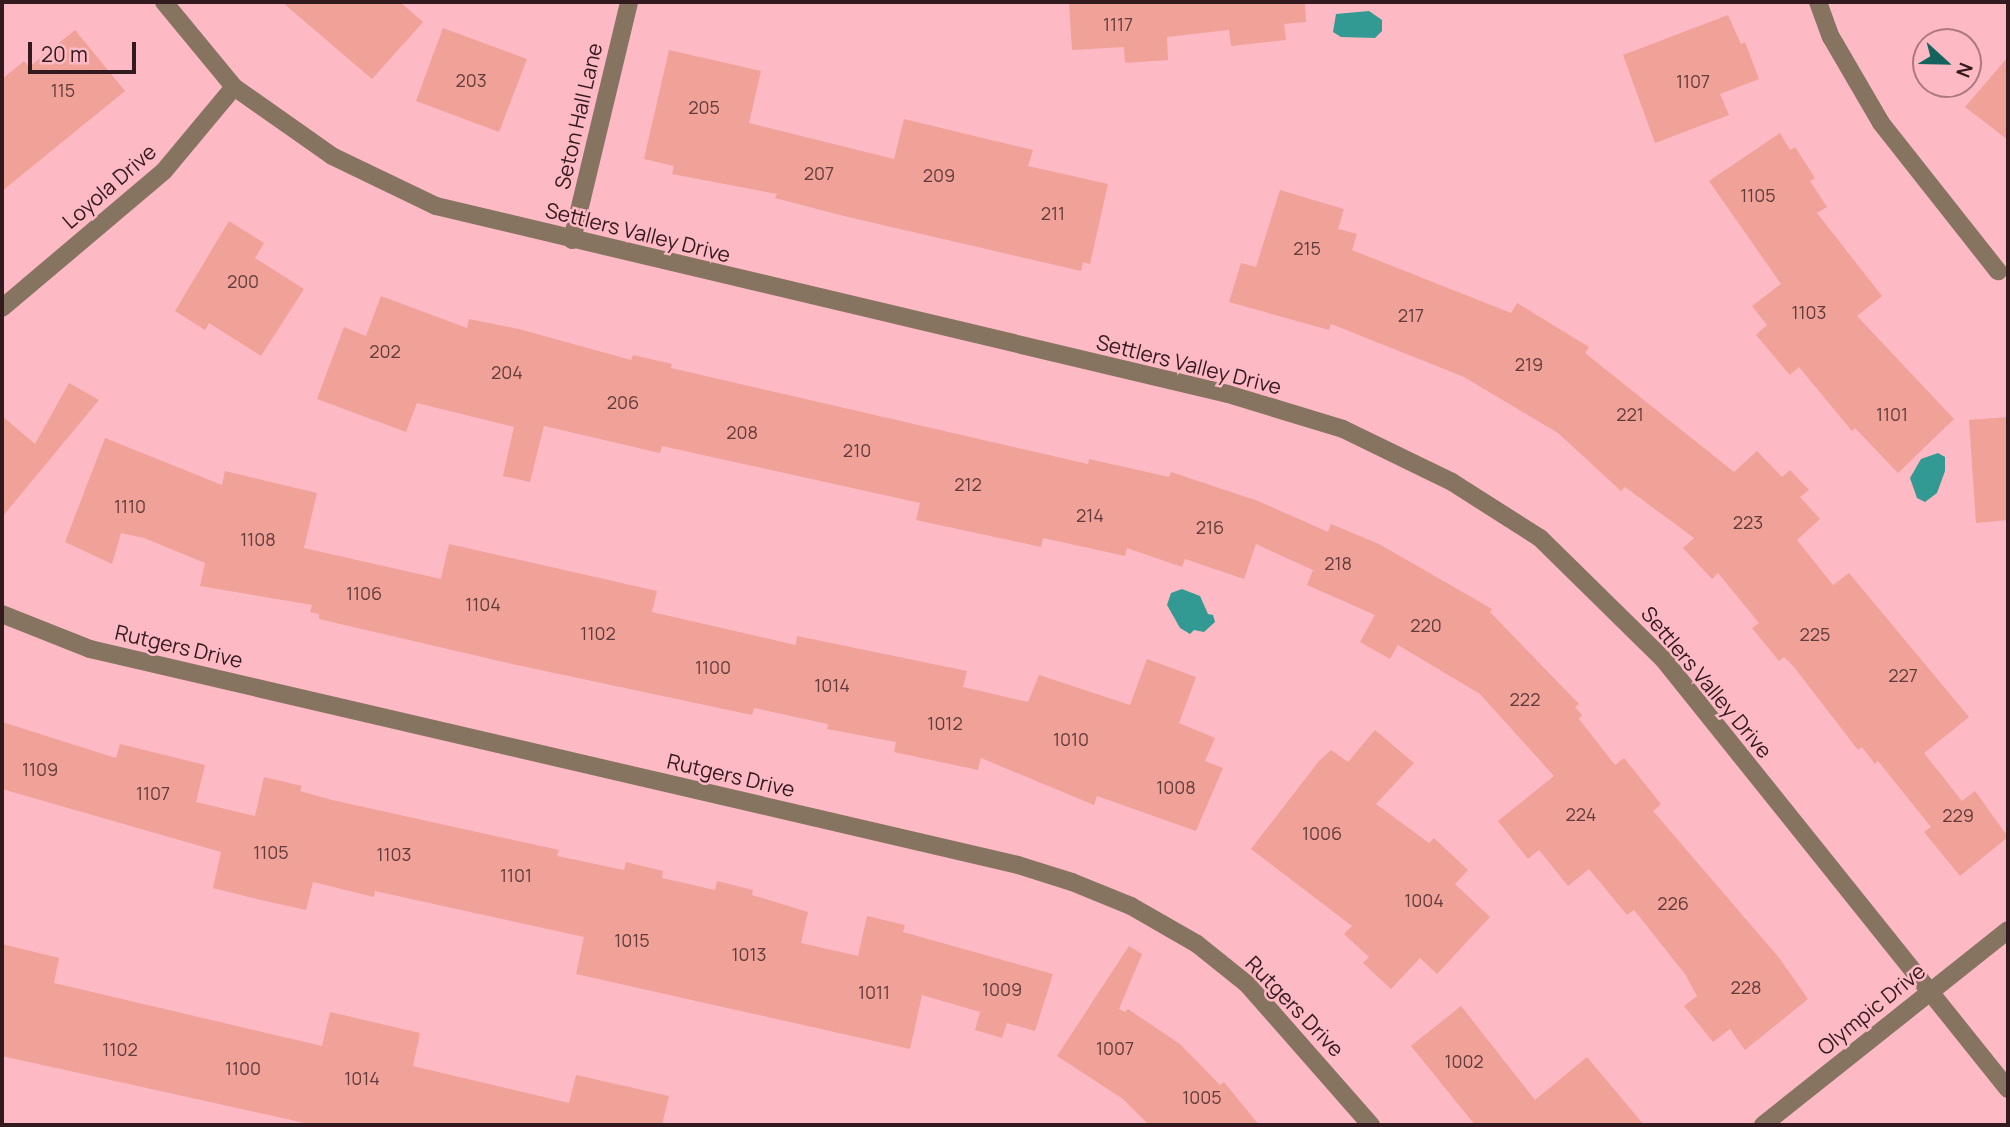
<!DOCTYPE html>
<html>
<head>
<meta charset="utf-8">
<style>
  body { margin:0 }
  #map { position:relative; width:2010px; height:1127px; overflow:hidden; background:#fdb9c4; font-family:Manrope,sans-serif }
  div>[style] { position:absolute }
  .water>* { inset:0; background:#329a93 }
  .building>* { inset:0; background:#f0a298 }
  .minor>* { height:18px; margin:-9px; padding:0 9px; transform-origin:9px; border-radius:9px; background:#867461 }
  span { translate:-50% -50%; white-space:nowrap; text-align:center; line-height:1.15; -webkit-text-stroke:5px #fdb9c4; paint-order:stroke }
  .number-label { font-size:18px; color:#623c3c }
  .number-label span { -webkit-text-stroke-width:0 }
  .street-label { font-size:21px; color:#321a1e }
  .frame { position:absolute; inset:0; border:4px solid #321a1e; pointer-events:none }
  .north { position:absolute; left:1912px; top:28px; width:70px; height:70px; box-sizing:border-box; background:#fdb9c4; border:2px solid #ac7982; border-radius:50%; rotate:112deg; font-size:19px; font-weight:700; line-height:28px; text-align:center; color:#321a1e }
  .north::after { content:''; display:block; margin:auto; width:24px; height:32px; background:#15635d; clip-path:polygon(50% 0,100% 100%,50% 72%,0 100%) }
  .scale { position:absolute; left:28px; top:42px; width:108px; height:32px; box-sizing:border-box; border:4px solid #321a1e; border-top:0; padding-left:9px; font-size:21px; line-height:24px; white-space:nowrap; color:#321a1e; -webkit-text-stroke:5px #fdb9c4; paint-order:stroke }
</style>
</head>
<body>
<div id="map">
  <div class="water">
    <i style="clip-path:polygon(1369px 11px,1382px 20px,1382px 31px,1375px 38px,1341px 37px,1333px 32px,1336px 14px)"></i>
    <i style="clip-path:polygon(1938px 453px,1945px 457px,1945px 471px,1937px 493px,1925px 502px,1917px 498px,1910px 478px,1921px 459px)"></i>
    <i style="clip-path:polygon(1182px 589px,1200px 596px,1208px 614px,1213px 615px,1215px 622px,1204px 632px,1194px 630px,1190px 634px,1180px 628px,1167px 605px,1171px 593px)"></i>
  </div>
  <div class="building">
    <i style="clip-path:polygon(282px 2px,400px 2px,423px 22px,372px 79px)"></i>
    <i style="clip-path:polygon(1069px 2px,1305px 2px,1306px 22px,1284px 24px,1286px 40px,1231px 46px,1229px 30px,1167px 37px,1168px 60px,1125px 63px,1124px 47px,1072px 50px)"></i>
    <i style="clip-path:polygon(1728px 15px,1741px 44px,1745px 42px,1759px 79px,1720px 94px,1729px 115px,1655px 143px,1623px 55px)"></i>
    <i style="clip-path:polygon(443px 28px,527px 59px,499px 132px,416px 101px)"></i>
    <i style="clip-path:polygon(75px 30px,125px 91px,2px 191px,2px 79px,24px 61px,29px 67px)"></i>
    <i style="clip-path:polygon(669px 50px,761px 71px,749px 123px,894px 159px,904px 119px,1033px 150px,1028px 166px,1108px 184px,1090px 264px,1083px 262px,1081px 271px,844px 216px,775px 198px,777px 194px,672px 174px,674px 166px,644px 159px)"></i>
    <i style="clip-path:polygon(2008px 57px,2008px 140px,1965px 107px)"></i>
    <i style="clip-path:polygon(1780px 133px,1790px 150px,1795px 147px,1815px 178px,1810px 181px,1827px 207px,1817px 213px,1882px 296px,1857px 316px,1954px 419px,1898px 473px,1855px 428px,1852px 431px,1799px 367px,1790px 375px,1756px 335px,1767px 325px,1752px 306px,1781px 284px,1709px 181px)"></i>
    <i style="clip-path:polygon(1280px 190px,1344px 209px,1338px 229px,1357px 234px,1352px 250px,1511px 313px,1517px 303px,1589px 347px,1585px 353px,1734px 472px,1757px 451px,1782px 477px,1790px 470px,1809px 490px,1800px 497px,1820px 519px,1797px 540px,1833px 585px,1849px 573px,1969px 717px,1924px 753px,1962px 801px,1975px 791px,2008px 837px,1960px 876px,1924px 832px,1931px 827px,1878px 761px,1875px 764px,1862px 747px,1858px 750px,1794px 667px,1784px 657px,1779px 661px,1752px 628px,1759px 623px,1718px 573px,1712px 579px,1683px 548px,1694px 538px,1625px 487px,1621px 491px,1558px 433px,1464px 377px,1429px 363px,1331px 324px,1329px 330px,1229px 302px,1241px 263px,1256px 267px)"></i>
    <i style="clip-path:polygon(229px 221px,264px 243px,255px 258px,304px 289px,261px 356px,209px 323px,205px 330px,175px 311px)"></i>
    <i style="clip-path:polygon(381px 296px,467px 328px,469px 319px,519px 329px,631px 360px,633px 355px,672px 364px,671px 368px,1088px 464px,1089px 459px,1169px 477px,1171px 472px,1258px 501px,1328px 532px,1331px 524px,1379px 544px,1492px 609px,1490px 612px,1579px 704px,1575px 707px,1582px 715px,1579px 719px,1615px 765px,1624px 758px,1661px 804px,1653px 811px,1780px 959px,1808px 999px,1745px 1050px,1730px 1029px,1713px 1042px,1684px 1006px,1697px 996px,1685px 974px,1634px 910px,1627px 915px,1589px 869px,1568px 886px,1539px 850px,1528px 859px,1498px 821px,1554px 776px,1480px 694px,1398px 645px,1390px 659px,1360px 642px,1375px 615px,1307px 585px,1313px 570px,1256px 544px,1244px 579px,1185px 559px,1182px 567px,1127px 548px,1125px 556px,1043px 538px,1041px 547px,916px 520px,920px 503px,662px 446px,660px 453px,544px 426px,530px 482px,503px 476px,514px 427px,417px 403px,406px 432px,317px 399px,344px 327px,366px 336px)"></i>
    <i style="clip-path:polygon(69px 383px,99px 400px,2px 517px,2px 416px,35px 444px)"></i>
    <i style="clip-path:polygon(2008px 417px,2008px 520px,1976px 523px,1969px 420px)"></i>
    <i style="clip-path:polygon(105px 438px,222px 485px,225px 471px,317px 493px,304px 548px,441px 579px,449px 544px,657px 591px,652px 612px,796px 645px,797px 636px,967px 671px,963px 687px,1028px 702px,1039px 675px,1130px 705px,1147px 659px,1196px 677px,1179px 723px,1215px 738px,1205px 761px,1223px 768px,1196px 831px,1097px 796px,1094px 805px,981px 758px,978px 770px,931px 760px,894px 752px,896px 742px,827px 729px,828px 724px,754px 708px,752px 715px,512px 664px,319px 619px,319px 614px,310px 612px,312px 605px,200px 586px,205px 563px,144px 538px,121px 533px,112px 564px,65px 542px)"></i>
    <i style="clip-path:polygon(2px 722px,116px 758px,120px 744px,205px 765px,196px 802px,255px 816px,264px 777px,302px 786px,300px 791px,332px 800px,559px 850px,557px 856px,624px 870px,626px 862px,663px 871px,662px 878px,715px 890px,717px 881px,753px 890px,752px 895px,808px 912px,801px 943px,858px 956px,867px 916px,905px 925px,903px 932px,1053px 974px,1035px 1031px,1007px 1023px,1002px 1038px,975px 1030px,980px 1012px,922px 995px,910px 1049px,576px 974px,584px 937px,375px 891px,374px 897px,313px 882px,306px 910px,261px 900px,213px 888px,221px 852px,2px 789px)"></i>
    <i style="clip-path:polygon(1375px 730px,1414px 763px,1376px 804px,1429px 843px,1434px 838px,1468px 870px,1455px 884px,1490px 917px,1437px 974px,1420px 958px,1391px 989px,1363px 963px,1369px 957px,1344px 934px,1352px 926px,1251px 849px,1319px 761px,1331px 750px,1348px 762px)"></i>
    <i style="clip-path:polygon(2px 944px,59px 958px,54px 983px,322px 1046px,330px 1012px,420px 1033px,413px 1066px,569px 1103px,576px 1075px,669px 1096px,662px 1125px,314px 1125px,2px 1056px)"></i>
    <i style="clip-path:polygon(1129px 946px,1142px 954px,1119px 1009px,1125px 1012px,1128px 1009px,1180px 1044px,1220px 1085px,1224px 1082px,1259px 1125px,1149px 1125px,1123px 1099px,1057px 1056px)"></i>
    <i style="clip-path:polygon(1461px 1006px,1535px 1100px,1587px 1057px,1644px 1125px,1475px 1125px,1411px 1046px)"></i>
  </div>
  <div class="minor">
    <i style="left:164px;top:2px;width:110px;rotate:50.5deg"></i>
    <i style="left:234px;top:87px;width:120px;rotate:35.1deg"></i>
    <i style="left:332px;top:156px;width:115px;rotate:25.7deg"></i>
    <i style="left:436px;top:206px;width:814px;rotate:13.35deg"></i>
    <i style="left:1228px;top:394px;width:120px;rotate:16.9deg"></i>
    <i style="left:1343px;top:429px;width:121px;rotate:25.9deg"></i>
    <i style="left:1452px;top:482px;width:104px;rotate:32.5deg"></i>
    <i style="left:1540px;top:538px;width:174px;rotate:44.5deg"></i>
    <i style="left:1664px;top:660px;width:550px;rotate:51.28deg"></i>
    <i style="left:1818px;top:2px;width:37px;rotate:70deg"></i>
    <i style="left:1831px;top:37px;width:99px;rotate:59.8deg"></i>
    <i style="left:1881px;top:123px;width:189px;rotate:51.7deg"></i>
    <i style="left:572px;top:240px;width:245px;rotate:-76.5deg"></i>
    <i style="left:2px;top:308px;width:212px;rotate:-40.2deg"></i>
    <i style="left:164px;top:171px;width:109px;rotate:-50.2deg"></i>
    <i style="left:2px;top:614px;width:95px;rotate:21.7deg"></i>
    <i style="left:90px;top:649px;width:953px;rotate:13.1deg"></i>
    <i style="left:1018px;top:865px;width:57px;rotate:17.5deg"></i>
    <i style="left:1072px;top:882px;width:64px;rotate:22.1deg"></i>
    <i style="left:1131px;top:906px;width:76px;rotate:29.9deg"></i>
    <i style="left:1197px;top:944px;width:64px;rotate:38.7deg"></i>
    <i style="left:1247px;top:984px;width:188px;rotate:48.7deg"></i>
    <i style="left:1763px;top:1125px;width:313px;rotate:-38.5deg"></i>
  </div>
  <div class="number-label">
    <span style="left:1118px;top:24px">1117</span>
    <span style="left:471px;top:80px">203</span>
    <span style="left:1693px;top:81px">1107</span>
    <span style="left:63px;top:90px">115</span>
    <span style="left:704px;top:107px">205</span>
    <span style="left:819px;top:173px">207</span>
    <span style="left:939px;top:175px">209</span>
    <span style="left:1758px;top:195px">1105</span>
    <span style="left:1053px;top:213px">211</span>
    <span style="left:1307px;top:248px">215</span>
    <span style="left:243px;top:281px">200</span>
    <span style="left:1809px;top:312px">1103</span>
    <span style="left:1411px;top:315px">217</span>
    <span style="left:385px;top:351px">202</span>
    <span style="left:1529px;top:364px">219</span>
    <span style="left:507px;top:372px">204</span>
    <span style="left:623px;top:402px">206</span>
    <span style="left:1630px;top:414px">221</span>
    <span style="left:1892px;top:414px">1101</span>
    <span style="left:742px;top:432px">208</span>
    <span style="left:857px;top:450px">210</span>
    <span style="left:968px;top:484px">212</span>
    <span style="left:130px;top:506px">1110</span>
    <span style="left:1090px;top:515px">214</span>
    <span style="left:1748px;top:522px">223</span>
    <span style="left:1210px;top:527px">216</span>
    <span style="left:258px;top:539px">1108</span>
    <span style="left:1338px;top:563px">218</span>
    <span style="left:364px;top:593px">1106</span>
    <span style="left:483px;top:604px">1104</span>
    <span style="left:1426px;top:625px">220</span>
    <span style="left:598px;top:633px">1102</span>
    <span style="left:1815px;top:634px">225</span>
    <span style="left:713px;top:667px">1100</span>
    <span style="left:1903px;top:675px">227</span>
    <span style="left:832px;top:685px">1014</span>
    <span style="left:1525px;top:699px">222</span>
    <span style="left:945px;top:723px">1012</span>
    <span style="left:1071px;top:739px">1010</span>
    <span style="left:40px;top:769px">1109</span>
    <span style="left:1176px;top:787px">1008</span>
    <span style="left:153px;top:793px">1107</span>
    <span style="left:1581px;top:814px">224</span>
    <span style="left:1958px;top:815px">229</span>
    <span style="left:1322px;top:833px">1006</span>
    <span style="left:271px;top:852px">1105</span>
    <span style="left:394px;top:854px">1103</span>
    <span style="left:516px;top:875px">1101</span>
    <span style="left:1424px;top:900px">1004</span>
    <span style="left:1673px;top:903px">226</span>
    <span style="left:632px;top:940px">1015</span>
    <span style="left:749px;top:954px">1013</span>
    <span style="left:1746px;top:987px">228</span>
    <span style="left:1002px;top:989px">1009</span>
    <span style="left:874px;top:992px">1011</span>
    <span style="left:1115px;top:1048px">1007</span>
    <span style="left:120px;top:1049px">1102</span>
    <span style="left:1464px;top:1061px">1002</span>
    <span style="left:243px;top:1068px">1100</span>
    <span style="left:362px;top:1078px">1014</span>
    <span style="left:1202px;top:1097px">1005</span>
  </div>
  <div class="street-label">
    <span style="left:578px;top:116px;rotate:-77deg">Seton Hall Lane</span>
    <span style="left:109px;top:186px;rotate:-41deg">Loyola Drive</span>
    <span style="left:638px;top:232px;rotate:14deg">Settlers Valley Drive</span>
    <span style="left:1189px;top:364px;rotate:14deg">Settlers Valley Drive</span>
    <span style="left:179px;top:646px;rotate:13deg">Rutgers Drive</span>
    <span style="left:1707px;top:682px;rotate:50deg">Settlers Valley Drive</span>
    <span style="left:731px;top:775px;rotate:13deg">Rutgers Drive</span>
    <span style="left:1295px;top:1006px;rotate:46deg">Rutgers Drive</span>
    <span style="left:1871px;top:1009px;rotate:-39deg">Olympic Drive</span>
  </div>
  <div class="frame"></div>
  <div class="north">N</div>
  <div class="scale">20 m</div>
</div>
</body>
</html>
